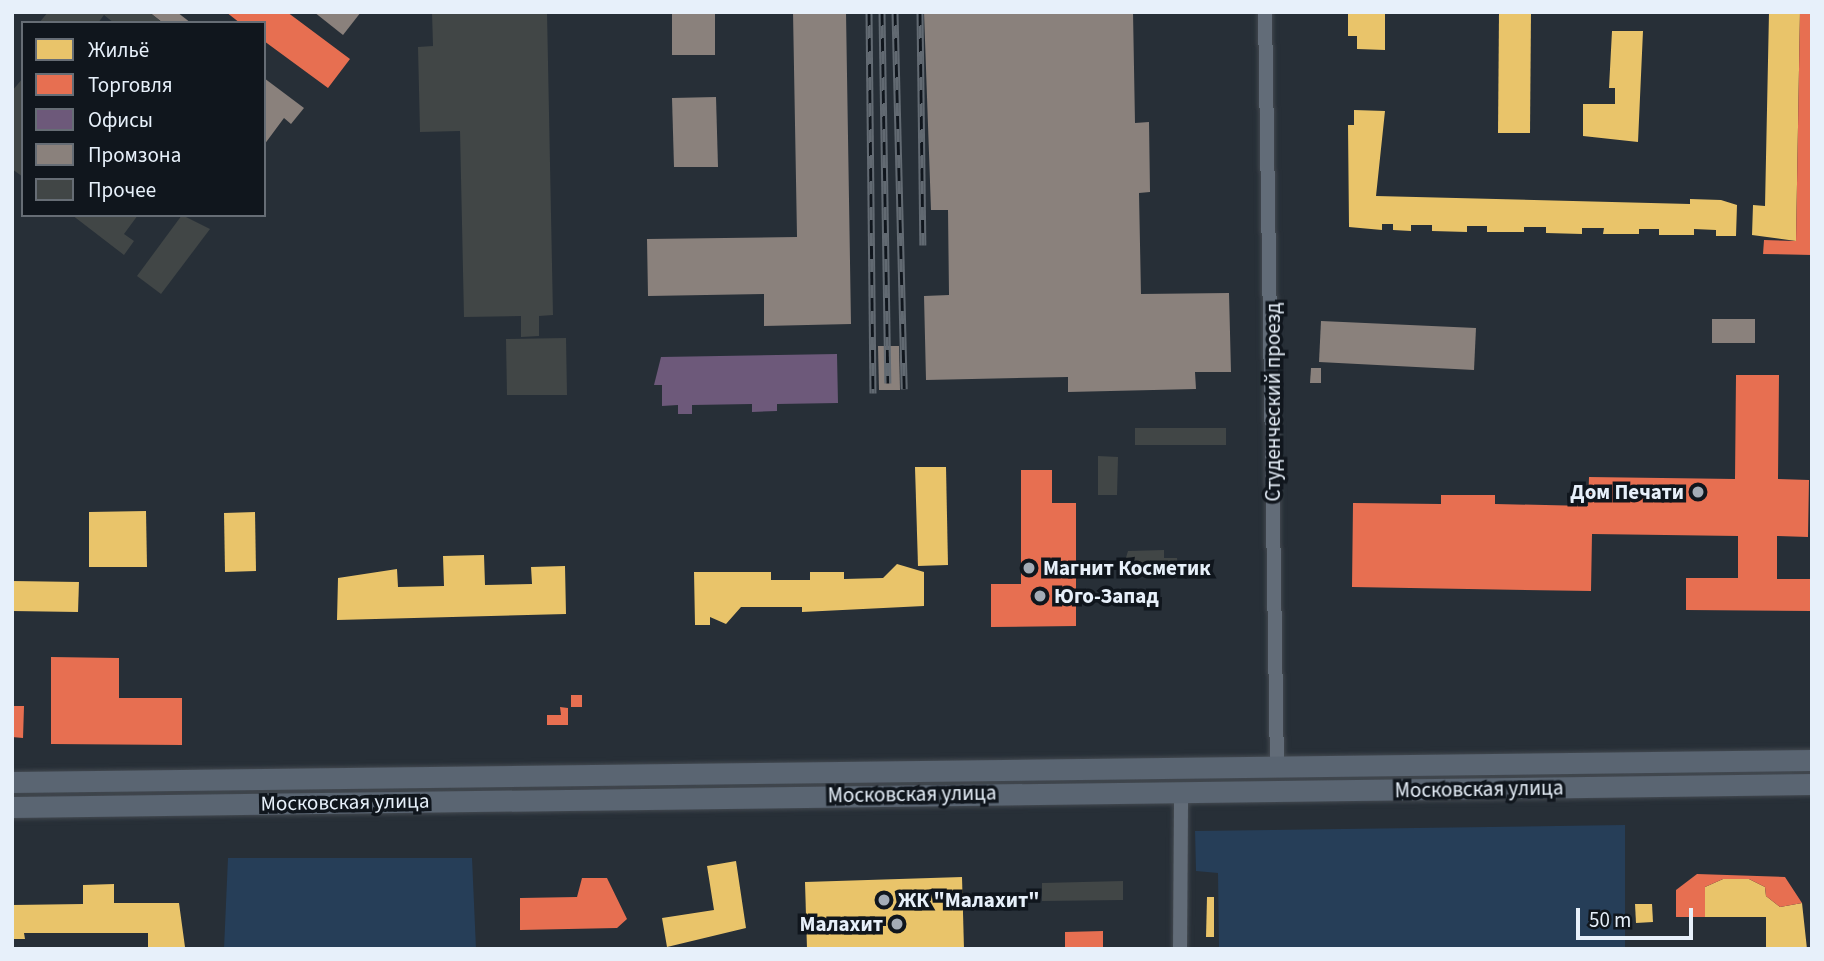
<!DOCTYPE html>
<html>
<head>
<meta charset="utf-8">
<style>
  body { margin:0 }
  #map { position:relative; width:1824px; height:961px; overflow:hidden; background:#272f37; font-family:"Source Sans 3",sans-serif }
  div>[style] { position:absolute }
  .green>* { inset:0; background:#263e58 }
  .homes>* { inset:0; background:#e9c46a }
  .shops>* { inset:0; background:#e76f51 }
  .offices>* { inset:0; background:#6d597a }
  .industry>* { inset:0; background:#8a817c }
  .building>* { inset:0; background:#414646 }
  .roads { filter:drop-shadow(0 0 2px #444a51) drop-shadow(0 0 2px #444a51) }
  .street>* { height:14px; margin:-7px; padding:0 7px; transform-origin:7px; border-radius:7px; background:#626c78 }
  .secondary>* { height:21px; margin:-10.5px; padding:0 10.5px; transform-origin:10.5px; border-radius:10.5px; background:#5a6572 }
  .rail>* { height:7px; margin-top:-3.5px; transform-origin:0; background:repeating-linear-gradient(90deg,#10161d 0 13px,#626a72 0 26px); box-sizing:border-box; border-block:2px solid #626a72 }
  .dots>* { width:19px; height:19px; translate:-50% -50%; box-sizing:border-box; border:4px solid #10161d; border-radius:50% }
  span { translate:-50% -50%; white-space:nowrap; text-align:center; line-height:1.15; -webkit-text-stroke:7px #10161d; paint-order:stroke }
  .street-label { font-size:21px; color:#e7f0fa }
  .poi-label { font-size:21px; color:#e7f0fa; font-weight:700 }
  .right { translate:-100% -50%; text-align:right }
  .left { translate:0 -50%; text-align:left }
  .frame { position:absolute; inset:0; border:14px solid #e7f0fa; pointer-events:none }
  .legend { position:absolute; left:21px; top:21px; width:245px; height:196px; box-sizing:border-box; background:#10161d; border:2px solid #666d75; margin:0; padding:9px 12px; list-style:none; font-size:21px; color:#e7f0fa }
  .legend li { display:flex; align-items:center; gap:14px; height:35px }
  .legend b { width:35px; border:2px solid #666d75 }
  .scale { position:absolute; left:1576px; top:908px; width:117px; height:32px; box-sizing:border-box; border:4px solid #e7f0fa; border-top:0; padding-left:9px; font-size:21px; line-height:24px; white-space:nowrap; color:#e7f0fa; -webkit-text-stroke:5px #10161d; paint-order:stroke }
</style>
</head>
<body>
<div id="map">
  <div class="green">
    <i style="clip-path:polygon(1625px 825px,1625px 949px,1219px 949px,1218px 873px,1196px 871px,1195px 831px)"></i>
    <i style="clip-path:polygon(228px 858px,472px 858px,476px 949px,224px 949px)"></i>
  </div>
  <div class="homes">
    <i style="clip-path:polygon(1348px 12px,1385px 12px,1385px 50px,1357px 49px,1357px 36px,1348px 36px)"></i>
    <i style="clip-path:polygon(1499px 12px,1531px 12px,1530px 133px,1498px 133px)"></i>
    <i style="clip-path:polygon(1769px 12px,1800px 12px,1796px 241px,1752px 235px,1753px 205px,1765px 206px)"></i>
    <i style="clip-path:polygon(1612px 31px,1643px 31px,1638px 142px,1583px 136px,1583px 104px,1615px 104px,1615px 88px,1609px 88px)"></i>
    <i style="clip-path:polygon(1354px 110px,1385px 111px,1376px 196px,1690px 204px,1690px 199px,1721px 200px,1737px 205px,1736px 236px,1716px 236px,1716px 230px,1694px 229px,1694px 235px,1659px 235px,1659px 229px,1639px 229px,1639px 234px,1603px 234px,1604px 228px,1582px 228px,1582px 234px,1546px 233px,1546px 227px,1524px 227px,1524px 232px,1487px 232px,1487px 226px,1467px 226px,1467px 232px,1432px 231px,1432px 225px,1411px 225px,1411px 231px,1393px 230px,1393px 224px,1382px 224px,1382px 230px,1349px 227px,1348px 125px,1354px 125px)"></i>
    <i style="clip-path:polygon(915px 467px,946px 467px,948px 565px,918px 566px)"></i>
    <i style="clip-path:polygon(146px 511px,147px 567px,89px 567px,89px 512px)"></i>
    <i style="clip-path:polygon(255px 512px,256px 571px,225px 572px,224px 513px)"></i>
    <i style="clip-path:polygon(484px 555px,485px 585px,532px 584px,531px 567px,565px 566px,566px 614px,337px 620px,338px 578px,397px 569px,398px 587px,444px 586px,443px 556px)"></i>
    <i style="clip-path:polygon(897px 564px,924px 572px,924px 606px,802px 612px,802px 607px,741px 607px,726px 624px,710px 617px,710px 625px,695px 625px,694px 572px,771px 572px,771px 580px,810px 580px,810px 572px,844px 572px,844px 579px,883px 578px)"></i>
    <i style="clip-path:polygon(12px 581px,79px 582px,78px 612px,12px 611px)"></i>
    <i style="clip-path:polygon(736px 861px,746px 928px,667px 947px,662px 918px,714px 910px,707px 866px)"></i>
    <i style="clip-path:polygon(962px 877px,964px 949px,807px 949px,805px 882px)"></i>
    <i style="clip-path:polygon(1723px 879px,1749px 879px,1765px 887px,1766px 896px,1780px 907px,1802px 903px,1807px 949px,1766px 949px,1766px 917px,1705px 917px,1705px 887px)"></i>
    <i style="clip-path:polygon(114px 884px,114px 903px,179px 903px,185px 947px,148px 949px,148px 933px,24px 933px,25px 939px,12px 939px,12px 905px,83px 904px,83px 885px)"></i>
    <i style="clip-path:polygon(1207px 897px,1214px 897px,1214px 937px,1206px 937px)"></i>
    <i style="clip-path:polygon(1635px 904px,1652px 904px,1653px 922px,1636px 923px)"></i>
  </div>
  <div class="shops">
    <i style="clip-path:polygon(226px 12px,287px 12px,350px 59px,328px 88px,264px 41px,264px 23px,240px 23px)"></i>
    <i style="clip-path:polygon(1800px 12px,1812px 12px,1812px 255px,1763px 254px,1764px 240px,1796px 241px)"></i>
    <i style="clip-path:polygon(1736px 375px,1779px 375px,1778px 479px,1809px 480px,1808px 537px,1777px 536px,1777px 579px,1812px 579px,1812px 611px,1686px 610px,1686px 578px,1738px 578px,1738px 536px,1592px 534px,1591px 591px,1352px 587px,1353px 503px,1441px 504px,1441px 495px,1495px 495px,1495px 504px,1588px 506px,1589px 477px,1735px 479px)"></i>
    <i style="clip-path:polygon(1021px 470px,1052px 470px,1052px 503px,1076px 503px,1076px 626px,991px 627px,991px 584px,1021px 584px)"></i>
    <i style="clip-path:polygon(51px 657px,119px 658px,119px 698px,182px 698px,182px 745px,51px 744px)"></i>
    <i style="clip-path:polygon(571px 695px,582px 695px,582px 707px,571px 707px)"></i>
    <i style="clip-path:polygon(12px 706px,24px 706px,23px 738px,12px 737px)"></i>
    <i style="clip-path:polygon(560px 707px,568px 708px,568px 725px,547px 725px,547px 715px,561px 715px)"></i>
    <i style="clip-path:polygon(1697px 874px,1785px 877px,1802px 903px,1780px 907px,1766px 896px,1765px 887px,1749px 879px,1723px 879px,1705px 887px,1705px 917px,1676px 917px,1676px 890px)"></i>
    <i style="clip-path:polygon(582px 878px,607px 878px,627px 919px,617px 928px,520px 930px,520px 898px,577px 897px)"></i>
    <i style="clip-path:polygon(1103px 931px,1103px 949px,1065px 949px,1065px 932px)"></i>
  </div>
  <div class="offices">
    <i style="clip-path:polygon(837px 354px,838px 403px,777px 404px,777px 411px,752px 412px,752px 404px,692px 405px,692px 414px,678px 414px,678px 405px,662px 406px,662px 385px,654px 385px,661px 357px)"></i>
  </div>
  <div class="industry">
    <i style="clip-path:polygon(149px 12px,177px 12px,191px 23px,163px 23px)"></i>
    <i style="clip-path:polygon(314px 12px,361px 12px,343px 35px)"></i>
    <i style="clip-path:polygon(672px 12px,715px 12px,715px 55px,672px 55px)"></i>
    <i style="clip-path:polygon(793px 12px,846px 12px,851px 324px,764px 326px,764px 294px,648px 296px,647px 239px,797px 237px)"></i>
    <i style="clip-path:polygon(924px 12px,1133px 12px,1135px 123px,1149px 122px,1150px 192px,1139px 193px,1141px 294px,1229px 293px,1231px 372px,1195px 372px,1196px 389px,1068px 392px,1068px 377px,926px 380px,924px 296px,949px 295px,948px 210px,931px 210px)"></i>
    <i style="clip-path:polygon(264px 78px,304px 108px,291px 124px,284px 118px,264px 145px)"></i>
    <i style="clip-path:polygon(716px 97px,718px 167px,674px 167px,672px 98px)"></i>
    <i style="clip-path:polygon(1712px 319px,1755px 319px,1755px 343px,1712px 343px)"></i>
    <i style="clip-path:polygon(1321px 321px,1476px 328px,1474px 370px,1319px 362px)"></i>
    <i style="clip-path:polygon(878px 346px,899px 346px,900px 390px,879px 390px)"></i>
    <i style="clip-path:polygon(1311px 368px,1321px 368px,1321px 383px,1310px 383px)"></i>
  </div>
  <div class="building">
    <i style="clip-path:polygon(48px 12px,149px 12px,163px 23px,114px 23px,104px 15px,98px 23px,39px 23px)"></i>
    <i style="clip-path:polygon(432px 12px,547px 12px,553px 315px,539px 316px,539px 336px,521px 337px,521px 316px,464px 317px,460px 131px,420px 132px,418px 47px,433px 46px)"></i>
    <i style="clip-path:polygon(23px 78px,23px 177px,12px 169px,12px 91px)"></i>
    <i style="clip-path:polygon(72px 215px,138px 215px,124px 234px,134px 241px,124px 255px)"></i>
    <i style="clip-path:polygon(182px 215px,210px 229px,161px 294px,137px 276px)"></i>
    <i style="clip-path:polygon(566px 338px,567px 395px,507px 395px,506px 339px)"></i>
    <i style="clip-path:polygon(1135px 428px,1226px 428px,1226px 445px,1135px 445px)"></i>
    <i style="clip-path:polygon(1098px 456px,1118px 457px,1117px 495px,1098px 495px)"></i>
    <i style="clip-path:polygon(1164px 550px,1164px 558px,1177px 558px,1178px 568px,1121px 574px,1128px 551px)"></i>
    <i style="clip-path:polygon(1123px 881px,1123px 900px,1042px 901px,1042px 883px)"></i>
  </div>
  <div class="roads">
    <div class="street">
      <i style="left:1265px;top:12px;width:754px;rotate:89.09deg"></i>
      <i style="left:1180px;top:949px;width:158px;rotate:-89.6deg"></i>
    </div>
    <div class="secondary">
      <i style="left:12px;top:782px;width:1800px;rotate:-0.7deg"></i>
      <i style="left:12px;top:807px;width:1800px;rotate:-0.73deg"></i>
    </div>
  </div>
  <div class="rail">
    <i style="left:869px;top:12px;width:381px;rotate:89.4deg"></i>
    <i style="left:882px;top:12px;width:371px;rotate:89.1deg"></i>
    <i style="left:895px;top:12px;width:377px;rotate:88.6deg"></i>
    <i style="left:920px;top:12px;width:233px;rotate:89.3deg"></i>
  </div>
  <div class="dots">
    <i style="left:1698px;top:492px;background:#a4acb6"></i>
    <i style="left:1029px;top:568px;background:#a4acb6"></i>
    <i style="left:1040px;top:596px;background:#a4acb6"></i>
    <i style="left:884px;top:900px;background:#a4acb6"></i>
    <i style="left:897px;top:924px;background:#a4acb6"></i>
  </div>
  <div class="street-label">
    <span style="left:1273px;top:402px;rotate:-90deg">Студенческий проезд</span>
    <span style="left:1479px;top:789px;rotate:-1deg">Московская улица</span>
    <span style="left:912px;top:794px;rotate:-1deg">Московская улица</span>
    <span style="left:345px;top:802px;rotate:-1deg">Московская улица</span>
  </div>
  <div class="poi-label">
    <span class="right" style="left:1684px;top:492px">Дом Печати</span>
    <span class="left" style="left:1043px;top:568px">Магнит Косметик</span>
    <span class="left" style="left:1054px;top:596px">Юго-Запад</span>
    <span class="left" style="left:898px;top:900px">ЖК "Малахит"</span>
    <span class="right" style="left:883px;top:924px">Малахит</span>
  </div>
  <div class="frame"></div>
  <ul class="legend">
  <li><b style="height:19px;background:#e9c46a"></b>Жильё</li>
  <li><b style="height:19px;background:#e76f51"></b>Торговля</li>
  <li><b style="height:19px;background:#6d597a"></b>Офисы</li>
  <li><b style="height:19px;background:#8a817c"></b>Промзона</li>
  <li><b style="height:19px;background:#414646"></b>Прочее</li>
  </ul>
  <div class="scale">50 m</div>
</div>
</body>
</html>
